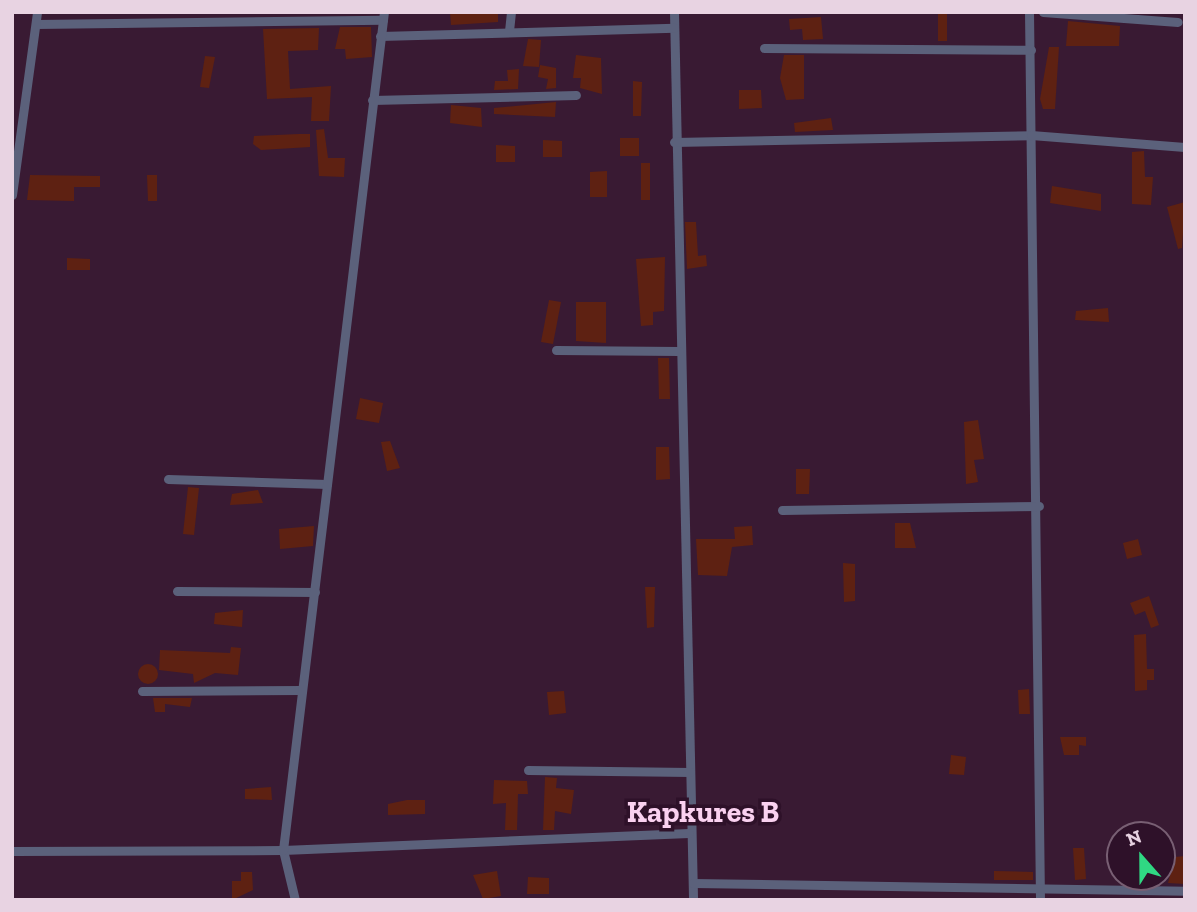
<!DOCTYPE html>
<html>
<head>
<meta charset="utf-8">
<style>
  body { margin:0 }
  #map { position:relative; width:1197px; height:912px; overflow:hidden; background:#391a33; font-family:"Zilla Slab",serif }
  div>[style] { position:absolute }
  .building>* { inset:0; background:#5e2112 }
  .round { border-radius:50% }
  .minor>* { height:9px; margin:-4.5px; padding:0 4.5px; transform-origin:4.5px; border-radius:4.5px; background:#5b617b }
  span { translate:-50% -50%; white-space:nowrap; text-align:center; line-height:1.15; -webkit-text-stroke:7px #2e1129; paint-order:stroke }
  .quarter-label { font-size:30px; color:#fad1f0; font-weight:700 }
  .frame { position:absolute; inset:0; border:14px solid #e8d3e2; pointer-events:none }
  .north { position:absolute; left:1106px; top:821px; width:70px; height:70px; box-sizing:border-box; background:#2e1129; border:2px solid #785f73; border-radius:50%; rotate:339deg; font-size:19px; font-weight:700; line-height:28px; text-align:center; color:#e8d3e2 }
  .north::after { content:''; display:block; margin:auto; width:24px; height:32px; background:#30d883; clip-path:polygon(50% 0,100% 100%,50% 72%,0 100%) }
</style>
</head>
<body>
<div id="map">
  <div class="building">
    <i style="clip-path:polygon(450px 12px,498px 12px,498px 22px,451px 25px)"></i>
    <i style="clip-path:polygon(938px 12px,947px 12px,947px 41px,938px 41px)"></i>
    <i style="clip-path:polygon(821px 17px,823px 39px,803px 40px,802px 29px,790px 30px,789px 19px)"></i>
    <i style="clip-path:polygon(1068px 21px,1120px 26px,1119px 46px,1066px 46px)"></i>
    <i style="clip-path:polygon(340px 27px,371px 27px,372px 57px,346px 59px,345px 49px,335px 49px)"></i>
    <i style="clip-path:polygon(319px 28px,318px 50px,288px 51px,290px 89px,331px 86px,329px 121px,311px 121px,312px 97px,267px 99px,263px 29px)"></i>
    <i style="clip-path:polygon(528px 39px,541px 40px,539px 67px,523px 66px)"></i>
    <i style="clip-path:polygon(1049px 47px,1059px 47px,1055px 109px,1043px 109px,1040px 99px)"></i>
    <i style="clip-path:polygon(576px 55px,601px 58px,602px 94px,580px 88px,581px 78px,573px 78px)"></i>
    <i style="clip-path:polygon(784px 55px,804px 55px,804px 99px,786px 100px,780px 78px)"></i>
    <i style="clip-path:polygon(205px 56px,215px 57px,209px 88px,200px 87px)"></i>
    <i style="clip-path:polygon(540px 65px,556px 68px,556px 88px,546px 89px,548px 79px,538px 77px)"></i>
    <i style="clip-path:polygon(519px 69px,518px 89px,494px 90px,495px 81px,508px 81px,507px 70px)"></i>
    <i style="clip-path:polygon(633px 81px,642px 82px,641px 116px,633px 116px)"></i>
    <i style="clip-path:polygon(739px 90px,761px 90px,762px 108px,739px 109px)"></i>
    <i style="clip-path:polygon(556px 102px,555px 117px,494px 114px,494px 108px)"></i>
    <i style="clip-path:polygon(451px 105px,481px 108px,482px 127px,450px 123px)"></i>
    <i style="clip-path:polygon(831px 118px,833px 130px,795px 132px,794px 123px)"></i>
    <i style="clip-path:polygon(324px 129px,328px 158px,345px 158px,344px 177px,319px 176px,316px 130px)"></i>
    <i style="clip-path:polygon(299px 134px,310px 134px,310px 147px,261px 150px,253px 144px,254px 136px)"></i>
    <i style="clip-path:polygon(620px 138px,639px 138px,639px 156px,620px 156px)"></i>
    <i style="clip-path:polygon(543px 140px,562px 141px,562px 157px,543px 157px)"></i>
    <i style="clip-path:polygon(496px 145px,515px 146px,515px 162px,496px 162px)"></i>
    <i style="clip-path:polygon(1144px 151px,1145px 177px,1153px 177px,1151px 205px,1132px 204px,1132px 152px)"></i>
    <i style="clip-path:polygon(641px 163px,650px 163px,650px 200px,641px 200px)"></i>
    <i style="clip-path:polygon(607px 171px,607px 197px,590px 197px,590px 172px)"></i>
    <i style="clip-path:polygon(30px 175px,100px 176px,100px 187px,74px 187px,74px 201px,27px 200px)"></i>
    <i style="clip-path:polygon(147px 175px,157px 175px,157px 201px,148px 201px)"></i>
    <i style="clip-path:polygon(1052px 186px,1101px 194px,1101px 211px,1050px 203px)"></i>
    <i style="clip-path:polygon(1185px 202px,1182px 248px,1178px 249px,1167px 207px)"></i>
    <i style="clip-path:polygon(685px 222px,696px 222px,698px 256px,706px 255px,707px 266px,687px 269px)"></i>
    <i style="clip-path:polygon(665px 257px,664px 311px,653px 312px,653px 325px,641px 326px,636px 259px)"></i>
    <i style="clip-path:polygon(67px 258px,90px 259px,90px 270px,67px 270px)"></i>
    <i style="clip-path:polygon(549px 300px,561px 302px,553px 344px,541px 342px)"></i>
    <i style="clip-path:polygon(576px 302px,606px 302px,606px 343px,576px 341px)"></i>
    <i style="clip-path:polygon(1108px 308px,1109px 322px,1075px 320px,1076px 311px)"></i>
    <i style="clip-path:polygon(658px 358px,669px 358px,670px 399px,659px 399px)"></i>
    <i style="clip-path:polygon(360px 398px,383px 403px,379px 423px,356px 419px)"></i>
    <i style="clip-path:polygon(978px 420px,984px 459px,974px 460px,978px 482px,966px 484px,964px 422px)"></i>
    <i style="clip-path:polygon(390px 441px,400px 468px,387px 471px,381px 442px)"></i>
    <i style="clip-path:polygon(656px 447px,669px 447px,670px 479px,656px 480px)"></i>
    <i style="clip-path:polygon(796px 469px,810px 469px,809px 494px,796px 494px)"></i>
    <i style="clip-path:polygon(188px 487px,199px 488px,194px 535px,183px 534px)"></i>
    <i style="clip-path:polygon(258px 490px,263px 503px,230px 505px,232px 494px)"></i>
    <i style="clip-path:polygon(895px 523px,910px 523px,916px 548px,895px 548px)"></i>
    <i style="clip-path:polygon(314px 526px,313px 546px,280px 549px,279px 529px)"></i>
    <i style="clip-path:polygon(752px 526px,753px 545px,732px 547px,727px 576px,698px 575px,696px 539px,735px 539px,734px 527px)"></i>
    <i style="clip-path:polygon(1138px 539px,1142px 555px,1127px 559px,1123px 543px)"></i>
    <i style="clip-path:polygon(843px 563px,855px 564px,855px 601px,844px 602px)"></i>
    <i style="clip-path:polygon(645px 587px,655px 587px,654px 627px,647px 628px)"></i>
    <i style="clip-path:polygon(1149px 596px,1159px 625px,1151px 628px,1145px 611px,1135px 615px,1130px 603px)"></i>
    <i style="clip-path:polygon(243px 610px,242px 627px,214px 624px,215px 613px)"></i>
    <i style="clip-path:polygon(1146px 634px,1147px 669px,1154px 669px,1154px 680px,1147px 680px,1147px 690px,1135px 691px,1134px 635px)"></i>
    <i style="clip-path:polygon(231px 647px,241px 648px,238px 675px,215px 673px,194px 683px,193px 674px,159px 670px,160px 650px,230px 653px)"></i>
    <i class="round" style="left:138px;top:664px;width:20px;height:20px"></i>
    <i style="clip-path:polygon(1029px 689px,1030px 714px,1019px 714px,1018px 690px)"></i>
    <i style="clip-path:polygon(564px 691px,566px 713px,549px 715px,547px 692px)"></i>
    <i style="clip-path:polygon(153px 698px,192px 698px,190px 707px,165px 704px,165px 712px,155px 712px)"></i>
    <i style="clip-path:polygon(1060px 737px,1086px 737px,1086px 746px,1079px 745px,1079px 755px,1064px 755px)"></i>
    <i style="clip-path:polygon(951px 755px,966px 757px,964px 775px,949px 774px)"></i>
    <i style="clip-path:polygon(545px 777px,557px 778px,556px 788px,574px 790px,571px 814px,555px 811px,554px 830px,543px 830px)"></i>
    <i style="clip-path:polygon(494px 780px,527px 781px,528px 794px,518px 794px,517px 830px,505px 830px,506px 803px,493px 804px)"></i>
    <i style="clip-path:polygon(271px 787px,272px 800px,245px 799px,245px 789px)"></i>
    <i style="clip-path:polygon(407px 800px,425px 800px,425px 814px,388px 815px,388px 804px)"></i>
    <i style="clip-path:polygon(1073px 848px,1084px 848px,1086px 879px,1075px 880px)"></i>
    <i style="clip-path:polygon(1185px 856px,1185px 884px,1168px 883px,1175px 857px)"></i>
    <i style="clip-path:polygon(497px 871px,501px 896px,483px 899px,473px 875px)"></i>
    <i style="clip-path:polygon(994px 871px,1033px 872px,1033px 880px,994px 880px)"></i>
    <i style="clip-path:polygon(241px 872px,252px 872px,253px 890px,232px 900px,232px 881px,241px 881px)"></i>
    <i style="clip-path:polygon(528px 877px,549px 878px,549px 894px,527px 894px)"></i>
  </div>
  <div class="minor">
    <i style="left:674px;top:12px;width:888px;rotate:88.77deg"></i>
    <i style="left:1029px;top:12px;width:888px;rotate:89.29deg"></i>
    <i style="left:1043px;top:12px;width:135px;rotate:4.2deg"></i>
    <i style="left:36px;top:24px;width:347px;rotate:-0.7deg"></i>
    <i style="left:509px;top:31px;width:19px;rotate:-84deg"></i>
    <i style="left:380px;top:36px;width:294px;rotate:-1.6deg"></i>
    <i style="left:764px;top:48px;width:267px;rotate:0.4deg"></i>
    <i style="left:372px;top:100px;width:204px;rotate:-1.4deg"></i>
    <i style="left:674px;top:142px;width:357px;rotate:-1.1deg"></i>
    <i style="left:1031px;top:135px;width:154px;rotate:4.5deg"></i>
    <i style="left:12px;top:195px;width:185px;rotate:-82.2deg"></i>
    <i style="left:556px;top:350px;width:123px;rotate:0.5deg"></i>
    <i style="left:168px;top:479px;width:159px;rotate:1.8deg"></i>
    <i style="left:782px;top:510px;width:257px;rotate:-0.9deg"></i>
    <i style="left:177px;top:591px;width:138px;rotate:0.4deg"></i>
    <i style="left:142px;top:691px;width:160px;rotate:-0.4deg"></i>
    <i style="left:528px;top:770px;width:162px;rotate:0.7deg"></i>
    <i style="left:12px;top:851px;width:271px;rotate:-0.2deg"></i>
    <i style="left:283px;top:850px;width:406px;rotate:-2.4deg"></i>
    <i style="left:693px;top:883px;width:492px;rotate:0.9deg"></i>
    <i style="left:295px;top:900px;width:51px;rotate:-103.5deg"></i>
    <i style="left:283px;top:850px;width:844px;rotate:-83.13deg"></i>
  </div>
  <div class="quarter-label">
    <span style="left:703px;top:812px">Kapkures B</span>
  </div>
  <div class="frame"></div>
  <div class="north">N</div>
</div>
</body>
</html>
